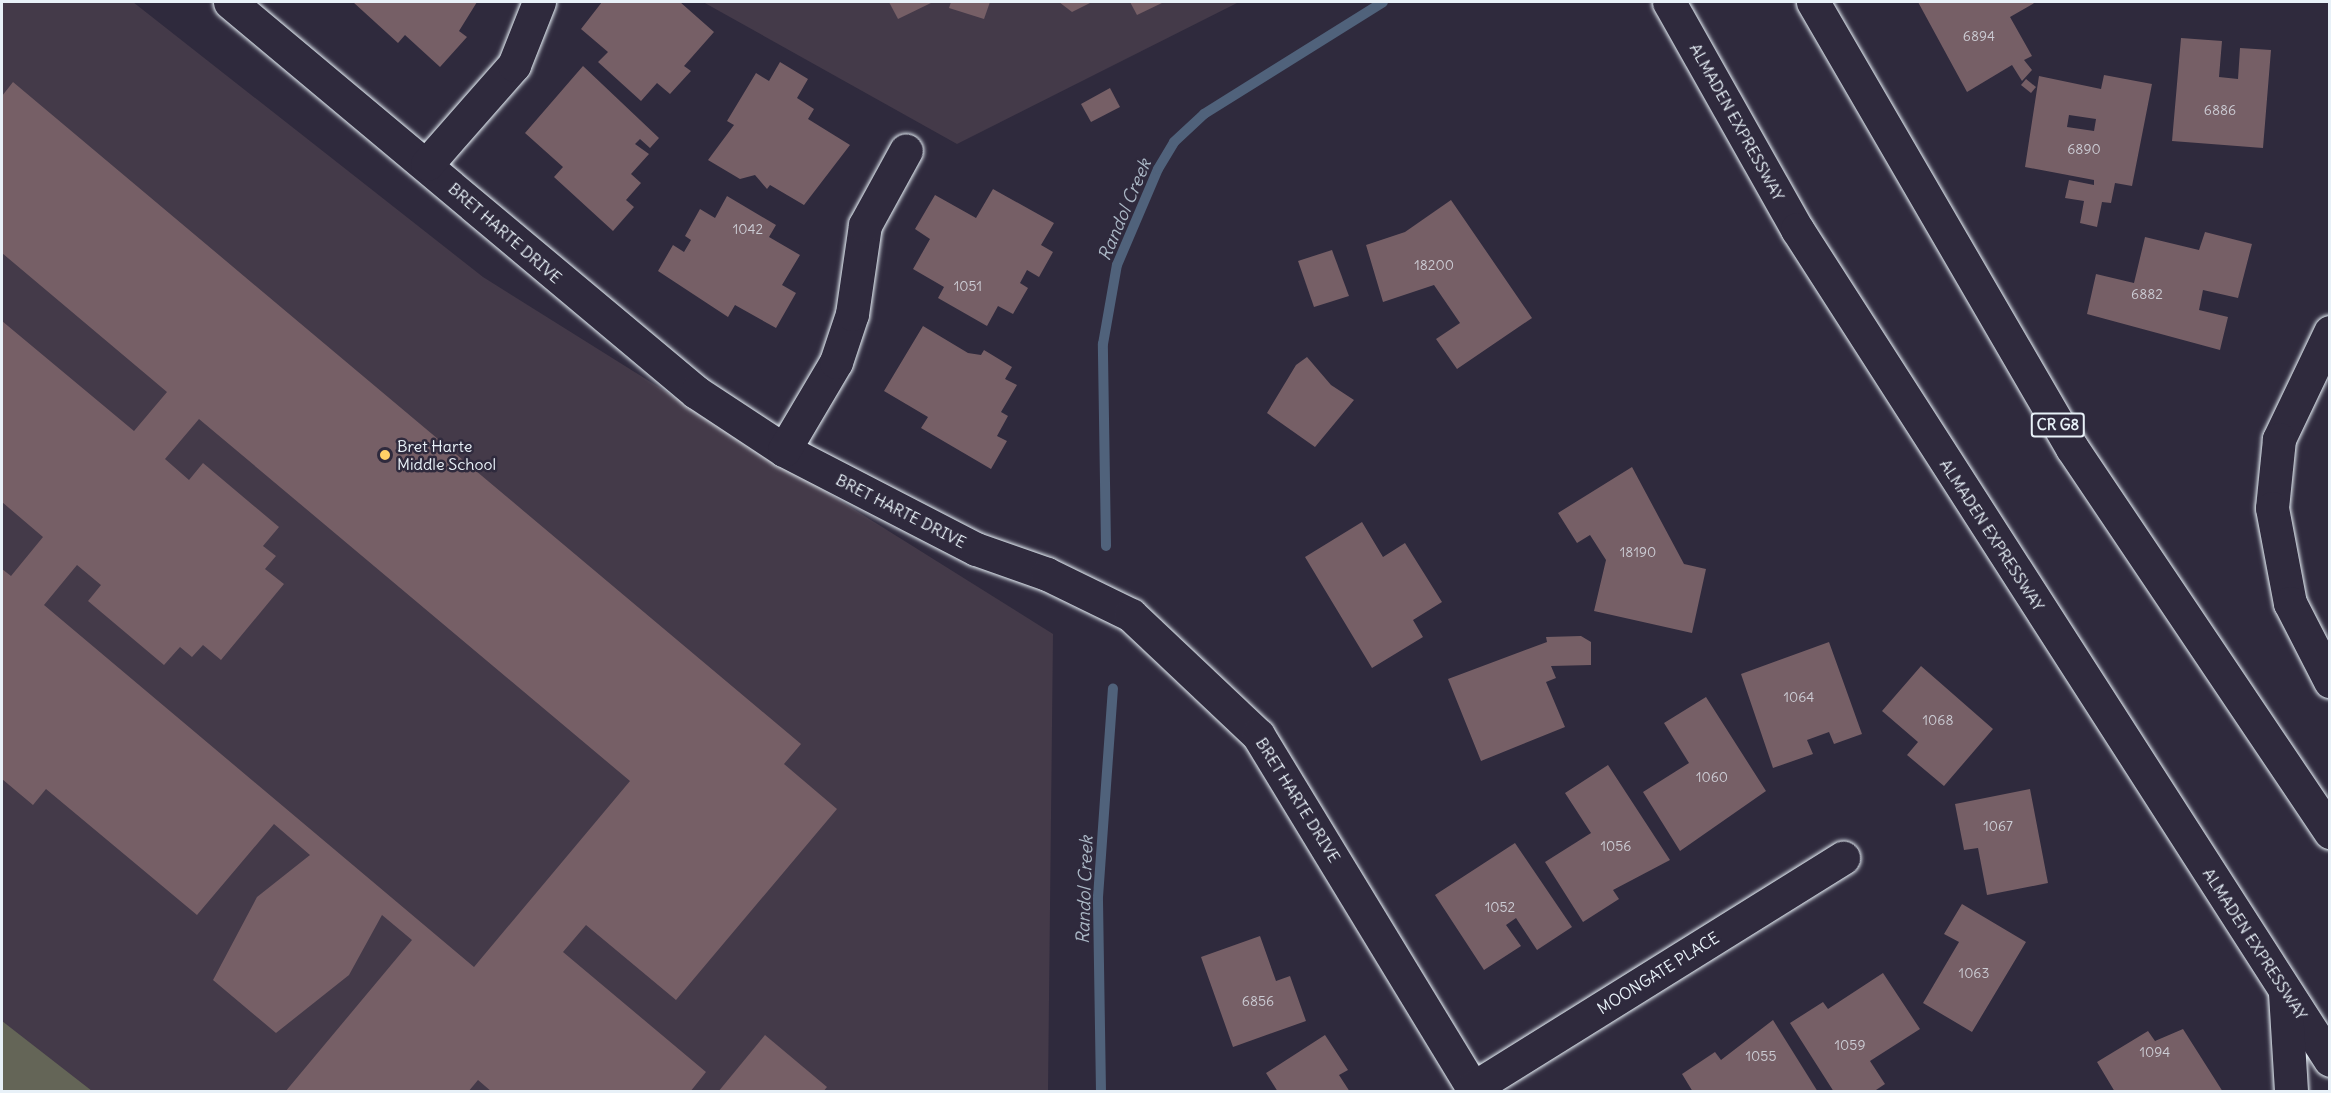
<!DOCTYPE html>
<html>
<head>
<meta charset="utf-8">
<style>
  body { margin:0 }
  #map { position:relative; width:2331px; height:1093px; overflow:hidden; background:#2f2a3d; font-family:Delius,sans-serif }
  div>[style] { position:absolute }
  .built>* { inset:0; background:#443a49 }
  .green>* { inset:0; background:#646557 }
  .stream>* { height:10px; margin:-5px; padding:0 5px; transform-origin:5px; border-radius:5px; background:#50627b }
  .building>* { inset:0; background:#765f66 }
  .roads { filter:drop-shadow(0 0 2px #e8f1f8) drop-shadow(0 0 2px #e8f1f8) }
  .street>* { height:33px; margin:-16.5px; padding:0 16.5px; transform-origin:16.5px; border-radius:16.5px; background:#2f2a3d }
  .primary>* { height:33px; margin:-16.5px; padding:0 16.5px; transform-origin:16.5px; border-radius:16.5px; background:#2f2a3d }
  .dots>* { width:16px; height:16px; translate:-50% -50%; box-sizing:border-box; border:3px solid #2f2a3d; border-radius:50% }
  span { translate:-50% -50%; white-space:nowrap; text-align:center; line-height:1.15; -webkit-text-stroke:5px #2f2a3d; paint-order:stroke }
  .number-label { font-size:14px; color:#ccccd4 }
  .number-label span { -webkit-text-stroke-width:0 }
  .shield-label span { padding:2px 4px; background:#2f2a3d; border:2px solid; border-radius:4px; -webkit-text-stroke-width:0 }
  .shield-label { font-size:15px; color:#e8f1f8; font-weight:700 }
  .street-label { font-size:16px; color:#e8f1f8 }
  .poi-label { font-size:16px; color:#e8f1f8 }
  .left { translate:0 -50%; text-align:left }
  .water-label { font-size:18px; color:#abb8c6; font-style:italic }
  .frame { position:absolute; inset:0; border:3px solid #e8f1f8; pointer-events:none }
</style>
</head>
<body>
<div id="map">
  <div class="built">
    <i style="clip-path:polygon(2px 2px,133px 2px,483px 277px,1053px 634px,1048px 1091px,2px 1092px)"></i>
    <i style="clip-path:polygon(703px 2px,1239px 2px,957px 144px)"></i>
  </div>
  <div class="green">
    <i style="clip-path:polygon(2px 1021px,92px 1091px,2px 1091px)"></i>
  </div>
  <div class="stream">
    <i style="left:1106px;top:546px;width:202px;rotate:-90.9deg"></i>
    <i style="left:1103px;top:344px;width:80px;rotate:-80deg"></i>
    <i style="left:1117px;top:265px;width:104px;rotate:-66.9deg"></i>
    <i style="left:1158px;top:169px;width:31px;rotate:-59deg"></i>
    <i style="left:1174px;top:142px;width:41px;rotate:-43deg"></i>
    <i style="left:1204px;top:114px;width:211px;rotate:-32deg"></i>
    <i style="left:1101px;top:1092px;width:195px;rotate:-90.9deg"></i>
    <i style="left:1098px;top:897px;width:209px;rotate:-85.9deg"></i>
  </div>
  <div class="building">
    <i style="clip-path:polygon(353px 2px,477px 2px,459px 31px,467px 37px,440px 67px,405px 35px,398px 43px)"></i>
    <i style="clip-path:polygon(602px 2px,680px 2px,714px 32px,684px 66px,691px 71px,670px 94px,657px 83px,641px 101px,598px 62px,608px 52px,581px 29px)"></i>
    <i style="clip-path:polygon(889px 2px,933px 2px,898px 19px)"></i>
    <i style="clip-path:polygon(951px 2px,990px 2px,984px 19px,949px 8px)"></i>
    <i style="clip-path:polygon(1059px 2px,1092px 2px,1072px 12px)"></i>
    <i style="clip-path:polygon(1130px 2px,1164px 2px,1137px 15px)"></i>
    <i style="clip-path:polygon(1918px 2px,2036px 2px,2010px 17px,2032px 56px,2024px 60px,2032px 70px,2022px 81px,2012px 65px,1967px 92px)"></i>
    <i style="clip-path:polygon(2181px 38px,2222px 41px,2219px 77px,2238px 79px,2240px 48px,2271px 50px,2263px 148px,2172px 141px)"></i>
    <i style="clip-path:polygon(780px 62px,808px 79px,797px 98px,814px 109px,808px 119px,850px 145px,804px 205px,770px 185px,767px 189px,755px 175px,740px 179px,708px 160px,734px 125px,727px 121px,756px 73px,769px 81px)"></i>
    <i style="clip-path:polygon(583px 66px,659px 138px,650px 148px,640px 139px,635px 144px,649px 154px,631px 174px,641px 183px,626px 200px,634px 207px,613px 231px,554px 177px,563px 167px,525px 133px)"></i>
    <i style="clip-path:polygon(evenodd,2104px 75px,2152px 84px,2132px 186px,2115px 183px,2111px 203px,2102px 202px,2097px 227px,2080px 223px,2084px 201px,2065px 198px,2069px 180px,2094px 185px,2094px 180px,2025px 167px,2039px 76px,2101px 89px,2104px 75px,2069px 115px,2096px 119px,2094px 131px,2067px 127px,2069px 115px)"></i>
    <i style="clip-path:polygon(2026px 79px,2036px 87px,2031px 93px,2021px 85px)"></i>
    <i style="clip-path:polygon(evenodd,13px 82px,801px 744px,784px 764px,837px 809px,676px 1000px,586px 925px,563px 952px,706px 1072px,690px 1092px,492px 1092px,478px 1080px,468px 1092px,285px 1092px,412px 940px,382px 915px,349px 975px,276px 1033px,213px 980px,257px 897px,310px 855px,274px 824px,197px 915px,46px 789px,33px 805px,2px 779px,2px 569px,11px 576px,43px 537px,2px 502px,2px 321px,134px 431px,167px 392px,2px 253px,2px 96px,13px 82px,199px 419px,630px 781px,474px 967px,44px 605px,77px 565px,101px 585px,88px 601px,164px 665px,180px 647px,192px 657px,203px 645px,221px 660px,284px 584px,265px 569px,276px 556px,263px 546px,279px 527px,203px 463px,189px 480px,165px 459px,199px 419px)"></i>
    <i style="clip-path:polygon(1110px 88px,1120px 107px,1091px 122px,1081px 104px)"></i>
    <i style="clip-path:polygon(993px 189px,1054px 223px,1041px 245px,1053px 252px,1039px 277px,1027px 270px,1020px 283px,1028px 288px,1013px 314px,998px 306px,987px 326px,938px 298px,944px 287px,913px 269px,930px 239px,915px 229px,935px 195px,976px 218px)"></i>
    <i style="clip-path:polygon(727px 196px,776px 225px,769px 237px,800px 255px,782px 285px,796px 293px,776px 328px,735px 305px,728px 317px,658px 271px,673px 245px,684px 252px,691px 240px,685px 236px,700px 209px,715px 218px)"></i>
    <i style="clip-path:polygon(1451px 200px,1532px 318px,1457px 369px,1436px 339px,1460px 323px,1434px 285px,1383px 302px,1366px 245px,1405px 232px)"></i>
    <i style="clip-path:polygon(2205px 232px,2252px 244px,2238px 298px,2203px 290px,2199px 310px,2228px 317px,2220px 350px,2087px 314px,2096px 274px,2134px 283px,2145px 237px,2199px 250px)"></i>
    <i style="clip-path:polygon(1332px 250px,1349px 296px,1314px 307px,1298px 261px)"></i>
    <i style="clip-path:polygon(923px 326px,968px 353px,981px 355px,984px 350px,1012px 367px,1005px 379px,1017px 385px,1001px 412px,1008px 416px,997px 436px,1007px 441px,991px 469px,921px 428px,928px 417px,884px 391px)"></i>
    <i style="clip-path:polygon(1307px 357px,1331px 385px,1354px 400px,1315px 447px,1267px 413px,1296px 365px)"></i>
    <i style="clip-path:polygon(1632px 467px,1684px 564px,1706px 569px,1692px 633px,1594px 611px,1606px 560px,1590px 535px,1577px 543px,1558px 513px)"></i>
    <i style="clip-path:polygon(1362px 522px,1383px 557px,1405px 543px,1442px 602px,1413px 620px,1423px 637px,1372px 668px,1305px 557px)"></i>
    <i style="clip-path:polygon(1581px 636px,1591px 642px,1591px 665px,1551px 666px,1556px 678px,1546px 682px,1565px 727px,1481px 761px,1448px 679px,1547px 642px,1546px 637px)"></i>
    <i style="clip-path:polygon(1829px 642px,1862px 734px,1834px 744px,1829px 732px,1807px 740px,1813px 754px,1773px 768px,1741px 674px)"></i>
    <i style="clip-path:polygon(1921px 666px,1993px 729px,1944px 786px,1907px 755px,1918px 742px,1882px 711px)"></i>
    <i style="clip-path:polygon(1706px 697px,1766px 791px,1680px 851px,1643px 792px,1689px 763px,1664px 723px)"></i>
    <i style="clip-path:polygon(1608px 765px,1670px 860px,1613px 890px,1619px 899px,1583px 922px,1545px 862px,1591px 833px,1565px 793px)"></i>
    <i style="clip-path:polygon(2030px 789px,2048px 883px,1987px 895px,1978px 848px,1964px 850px,1955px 804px)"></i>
    <i style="clip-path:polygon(1515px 843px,1572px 927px,1537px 950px,1516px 918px,1506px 925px,1521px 946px,1484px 970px,1435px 895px)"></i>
    <i style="clip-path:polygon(1962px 904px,2026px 942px,1972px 1032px,1923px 1003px,1959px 942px,1944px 934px)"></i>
    <i style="clip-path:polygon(1260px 936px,1276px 981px,1290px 976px,1306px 1021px,1233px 1047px,1201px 957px)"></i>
    <i style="clip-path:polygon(1883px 973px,1920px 1029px,1870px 1061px,1885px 1084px,1873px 1092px,1834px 1092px,1790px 1023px,1823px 1002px,1828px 1009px)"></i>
    <i style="clip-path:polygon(1773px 1020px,1818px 1092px,1693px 1092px,1682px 1074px,1715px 1052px,1721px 1060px)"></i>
    <i style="clip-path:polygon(2183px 1029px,2223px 1092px,2115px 1092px,2097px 1062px,2148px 1031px,2155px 1041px)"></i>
    <i style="clip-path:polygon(765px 1035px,827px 1087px,823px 1092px,718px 1092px)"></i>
    <i style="clip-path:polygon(1325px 1035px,1348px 1070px,1339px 1075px,1350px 1092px,1278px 1092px,1266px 1073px)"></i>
  </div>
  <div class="roads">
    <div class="street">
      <i style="left:230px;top:2px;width:608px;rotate:39.93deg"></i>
      <i style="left:696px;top:392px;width:105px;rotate:33.4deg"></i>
      <i style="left:784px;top:450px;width:216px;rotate:27.3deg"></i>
      <i style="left:976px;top:549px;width:75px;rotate:19.4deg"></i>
      <i style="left:1047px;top:574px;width:93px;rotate:26deg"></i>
      <i style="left:1131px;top:615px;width:175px;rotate:43.4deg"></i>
      <i style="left:1258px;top:735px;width:418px;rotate:58.7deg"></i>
      <i style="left:427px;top:164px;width:132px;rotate:-48.7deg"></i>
      <i style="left:514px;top:65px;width:68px;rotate:-68.4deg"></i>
      <i style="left:2330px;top:332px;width:119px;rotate:115.5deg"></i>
      <i style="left:2279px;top:439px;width:69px;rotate:95.8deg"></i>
      <i style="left:2272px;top:508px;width:97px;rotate:79.3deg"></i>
      <i style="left:2290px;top:603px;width:88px;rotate:62.9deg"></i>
      <i style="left:784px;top:450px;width:102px;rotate:-59.4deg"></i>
      <i style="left:836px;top:362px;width:51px;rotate:-71.6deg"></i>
      <i style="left:852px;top:314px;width:90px;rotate:-81.7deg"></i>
      <i style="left:865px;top:225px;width:85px;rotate:-61.3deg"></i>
      <i style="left:1473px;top:1088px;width:436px;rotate:-31.9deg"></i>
    </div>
    <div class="primary">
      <i style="left:1669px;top:2px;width:261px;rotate:60.6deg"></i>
      <i style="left:1797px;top:229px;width:987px;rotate:57.32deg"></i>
      <i style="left:1813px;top:2px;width:516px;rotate:59.86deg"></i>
      <i style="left:2072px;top:448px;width:463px;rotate:56.1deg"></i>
      <i style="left:2285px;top:993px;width:99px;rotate:86.5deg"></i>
    </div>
  </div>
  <div class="dots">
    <i style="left:385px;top:455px;background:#ffd166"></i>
  </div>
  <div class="number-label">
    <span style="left:1979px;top:36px">6894</span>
    <span style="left:2220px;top:110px">6886</span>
    <span style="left:2084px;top:149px">6890</span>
    <span style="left:748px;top:229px">1042</span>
    <span style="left:1434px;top:265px">18200</span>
    <span style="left:968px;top:286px">1051</span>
    <span style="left:2147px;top:294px">6882</span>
    <span style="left:1638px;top:552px">18190</span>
    <span style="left:1799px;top:697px">1064</span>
    <span style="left:1938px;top:720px">1068</span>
    <span style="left:1712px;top:777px">1060</span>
    <span style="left:1998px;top:826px">1067</span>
    <span style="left:1616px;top:846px">1056</span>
    <span style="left:1500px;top:907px">1052</span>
    <span style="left:1974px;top:973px">1063</span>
    <span style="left:1258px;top:1001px">6856</span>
    <span style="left:1850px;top:1045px">1059</span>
    <span style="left:2155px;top:1052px">1094</span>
    <span style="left:1761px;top:1056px">1055</span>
  </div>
  <div class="shield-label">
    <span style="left:2058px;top:425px">CR G8</span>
  </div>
  <div class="street-label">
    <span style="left:1737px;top:122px;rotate:61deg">ALMADEN EXPRESSWAY</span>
    <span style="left:505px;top:233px;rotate:41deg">BRET HARTE DRIVE</span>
    <span style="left:901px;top:511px;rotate:27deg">BRET HARTE DRIVE</span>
    <span style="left:1992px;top:535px;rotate:57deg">ALMADEN EXPRESSWAY</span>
    <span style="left:1298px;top:800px;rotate:58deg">BRET HARTE DRIVE</span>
    <span style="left:2255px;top:944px;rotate:57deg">ALMADEN EXPRESSWAY</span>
    <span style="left:1658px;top:973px;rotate:-32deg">MOONGATE PLACE</span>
  </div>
  <div class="poi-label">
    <span class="left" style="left:397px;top:455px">Bret Harte<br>Middle School</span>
  </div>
  <div class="water-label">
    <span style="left:1125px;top:210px;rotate:-67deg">Randol Creek</span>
    <span style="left:1085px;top:890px;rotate:-88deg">Randol Creek</span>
  </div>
  <div class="frame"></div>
</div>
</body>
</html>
